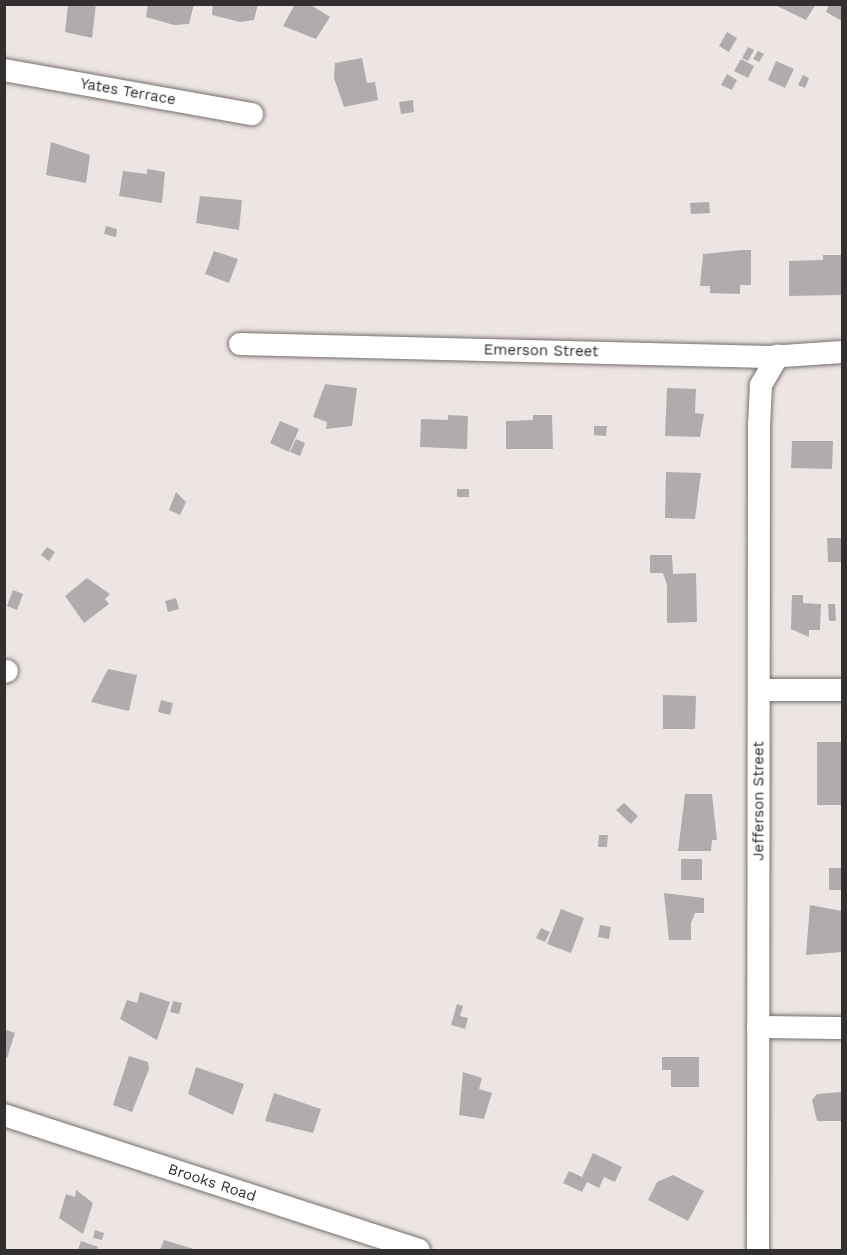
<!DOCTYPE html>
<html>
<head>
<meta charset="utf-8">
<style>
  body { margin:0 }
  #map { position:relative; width:847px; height:1255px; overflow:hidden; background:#ece5e3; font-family:"Work Sans",sans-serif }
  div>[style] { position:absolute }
  .building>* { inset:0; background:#b1abae }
  .roads { filter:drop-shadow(0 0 2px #756f6d) drop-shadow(0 0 2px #756f6d) }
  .minor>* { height:22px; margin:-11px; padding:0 11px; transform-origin:11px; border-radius:11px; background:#fff }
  span { translate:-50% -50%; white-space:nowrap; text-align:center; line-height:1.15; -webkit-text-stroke:5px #fff; paint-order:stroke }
  .street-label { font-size:15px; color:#32302f }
  .frame { position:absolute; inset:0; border:6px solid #32302f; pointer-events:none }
</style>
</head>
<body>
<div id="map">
  <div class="building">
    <i style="clip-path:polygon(68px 4px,96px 4px,92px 38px,65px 32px)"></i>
    <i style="clip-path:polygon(148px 4px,194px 4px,189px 24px,174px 25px,146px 17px)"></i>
    <i style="clip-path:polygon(213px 4px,258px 4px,254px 20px,240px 22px,212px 15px)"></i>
    <i style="clip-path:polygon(295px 4px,309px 4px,330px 17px,316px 39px,283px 26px)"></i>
    <i style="clip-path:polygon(773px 4px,816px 4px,806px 20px)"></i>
    <i style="clip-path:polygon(829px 4px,842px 4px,842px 21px,826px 12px)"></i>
    <i style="clip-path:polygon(727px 32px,737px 38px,729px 52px,719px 46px)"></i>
    <i style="clip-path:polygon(748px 47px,754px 50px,748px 61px,742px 58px)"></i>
    <i style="clip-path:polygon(758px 51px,764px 54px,759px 62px,753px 59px)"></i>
    <i style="clip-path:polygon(362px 58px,367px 83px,375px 82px,378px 100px,344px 107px,334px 78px,335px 63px)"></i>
    <i style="clip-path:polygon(741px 59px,754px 66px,748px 78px,734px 71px)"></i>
    <i style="clip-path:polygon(776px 61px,794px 69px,785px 88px,768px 80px)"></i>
    <i style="clip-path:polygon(727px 74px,737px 80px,732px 90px,721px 85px)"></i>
    <i style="clip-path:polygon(803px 75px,809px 78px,805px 88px,798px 85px)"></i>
    <i style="clip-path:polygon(413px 100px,414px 112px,401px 114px,399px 102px)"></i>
    <i style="clip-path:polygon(51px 142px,90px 155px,86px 183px,46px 175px)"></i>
    <i style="clip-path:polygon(147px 169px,165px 172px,162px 203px,119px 196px,123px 171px,147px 174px)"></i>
    <i style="clip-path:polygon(200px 196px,242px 200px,239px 230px,196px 223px)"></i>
    <i style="clip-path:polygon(709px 202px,710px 213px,691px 214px,690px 203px)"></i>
    <i style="clip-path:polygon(106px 226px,117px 229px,116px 237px,104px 234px)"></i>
    <i style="clip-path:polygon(742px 250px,751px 250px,751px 285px,740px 285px,740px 294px,710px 293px,710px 286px,700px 286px,703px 254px)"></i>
    <i style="clip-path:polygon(214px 251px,238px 259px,229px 283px,205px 274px)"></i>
    <i style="clip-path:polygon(823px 255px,842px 255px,842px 295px,789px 296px,789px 261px,823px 260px)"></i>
    <i style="clip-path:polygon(325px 384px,357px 388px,352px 426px,326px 429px,327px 422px,313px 417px)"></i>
    <i style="clip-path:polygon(667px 388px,696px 389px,695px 413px,704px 414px,700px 437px,665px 436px)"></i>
    <i style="clip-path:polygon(448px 415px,468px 416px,467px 449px,420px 447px,421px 419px,448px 420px)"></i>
    <i style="clip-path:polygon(533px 415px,552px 415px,553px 449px,506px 449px,506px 421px,533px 420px)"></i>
    <i style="clip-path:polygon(280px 421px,299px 429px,289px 452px,270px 443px)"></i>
    <i style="clip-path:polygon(594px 426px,607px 426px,606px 436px,594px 435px)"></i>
    <i style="clip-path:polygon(296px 439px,305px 443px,300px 456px,290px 452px)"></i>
    <i style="clip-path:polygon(792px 441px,833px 441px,832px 469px,791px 468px)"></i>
    <i style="clip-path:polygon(666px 472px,701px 473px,695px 519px,665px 518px)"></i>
    <i style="clip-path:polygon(457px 489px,469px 489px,469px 497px,457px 497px)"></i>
    <i style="clip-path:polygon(176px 492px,186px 502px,180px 515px,169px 510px)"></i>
    <i style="clip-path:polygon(827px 538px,842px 538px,842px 562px,828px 562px)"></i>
    <i style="clip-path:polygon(47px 547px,55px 552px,49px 561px,41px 555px)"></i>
    <i style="clip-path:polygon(650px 555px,672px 555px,673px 574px,696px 573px,697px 622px,667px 623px,667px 585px,663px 573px,650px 573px)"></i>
    <i style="clip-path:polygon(87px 578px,110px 594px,105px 599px,109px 604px,84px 623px,65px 596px)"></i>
    <i style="clip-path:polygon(13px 590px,23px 594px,17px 610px,7px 606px)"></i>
    <i style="clip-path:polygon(792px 595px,803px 595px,803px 603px,821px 604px,820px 630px,809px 630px,809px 637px,791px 629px)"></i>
    <i style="clip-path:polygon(176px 598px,179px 609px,168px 612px,165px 601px)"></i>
    <i style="clip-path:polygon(828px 604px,835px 604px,836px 621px,829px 621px)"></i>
    <i style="clip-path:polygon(108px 669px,137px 675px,129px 711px,91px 702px)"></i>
    <i style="clip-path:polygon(663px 695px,696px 696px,695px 729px,663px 729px)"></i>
    <i style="clip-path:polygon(161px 700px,173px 703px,170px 715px,158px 712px)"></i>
    <i style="clip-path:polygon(817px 742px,842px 742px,842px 805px,817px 805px)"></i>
    <i style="clip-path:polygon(685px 794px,712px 794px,717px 840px,712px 840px,711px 851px,678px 851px)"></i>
    <i style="clip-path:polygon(624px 803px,638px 816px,631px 824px,616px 810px)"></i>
    <i style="clip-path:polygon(599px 835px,608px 835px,607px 847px,598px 847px)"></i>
    <i style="clip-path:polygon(681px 859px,702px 859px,702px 880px,681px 880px)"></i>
    <i style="clip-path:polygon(829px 868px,842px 868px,842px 890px,829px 890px)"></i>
    <i style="clip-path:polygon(664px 893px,704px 898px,704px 913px,695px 913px,691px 923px,691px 940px,669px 940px)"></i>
    <i style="clip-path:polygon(810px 905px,842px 911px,842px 952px,806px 955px)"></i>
    <i style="clip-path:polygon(561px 909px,584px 918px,571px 953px,547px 944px)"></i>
    <i style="clip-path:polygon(600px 925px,611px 927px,609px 939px,598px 937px)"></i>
    <i style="clip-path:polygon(541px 928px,550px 932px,545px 942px,536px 938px)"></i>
    <i style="clip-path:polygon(140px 992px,170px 1002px,157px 1040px,120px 1019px,127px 1000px,137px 1003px)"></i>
    <i style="clip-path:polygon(173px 1001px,182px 1003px,179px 1014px,170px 1012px)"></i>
    <i style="clip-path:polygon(457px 1004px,463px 1006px,460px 1016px,468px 1018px,465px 1029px,451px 1025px)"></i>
    <i style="clip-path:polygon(4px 1029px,15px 1033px,7px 1058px,4px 1057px)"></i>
    <i style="clip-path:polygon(129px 1056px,148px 1062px,149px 1069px,132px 1112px,113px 1105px)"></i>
    <i style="clip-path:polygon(662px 1057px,699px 1057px,699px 1087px,671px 1087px,671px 1070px,662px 1070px)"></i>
    <i style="clip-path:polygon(196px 1067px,244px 1084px,233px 1115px,188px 1094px)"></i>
    <i style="clip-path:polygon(463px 1072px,482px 1078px,479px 1089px,492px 1093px,484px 1119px,459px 1115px)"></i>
    <i style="clip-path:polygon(842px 1092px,842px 1121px,817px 1121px,812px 1100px,817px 1094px)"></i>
    <i style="clip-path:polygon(274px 1093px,321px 1109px,313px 1133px,265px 1121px)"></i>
    <i style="clip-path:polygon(593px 1153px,622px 1167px,615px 1182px,604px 1177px,599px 1188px,587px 1182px,582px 1192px,563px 1183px,569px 1171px,582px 1177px)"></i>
    <i style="clip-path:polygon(673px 1175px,704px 1191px,688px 1221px,648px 1200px,657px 1182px)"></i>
    <i style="clip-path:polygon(76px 1190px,93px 1203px,83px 1234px,59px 1218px,66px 1194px,75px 1197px)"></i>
    <i style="clip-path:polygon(95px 1230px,104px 1233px,102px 1240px,93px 1238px)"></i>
    <i style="clip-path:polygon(164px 1240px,197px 1250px,160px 1250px)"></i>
    <i style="clip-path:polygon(81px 1241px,98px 1247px,97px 1250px,78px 1250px)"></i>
  </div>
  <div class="roads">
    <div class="minor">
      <i style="left:4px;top:70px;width:252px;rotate:10.1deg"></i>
      <i style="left:240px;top:344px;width:529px;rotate:1.41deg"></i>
      <i style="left:769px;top:357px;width:73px;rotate:-3.9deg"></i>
      <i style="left:4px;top:672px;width:3px;rotate:-18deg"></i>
      <i style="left:760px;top:690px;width:82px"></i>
      <i style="left:758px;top:1027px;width:84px;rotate:0.7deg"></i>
      <i style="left:4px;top:1115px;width:436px;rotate:18deg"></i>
      <i style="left:758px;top:1250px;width:824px;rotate:-89.93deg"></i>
      <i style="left:759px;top:426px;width:41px;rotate:-87.2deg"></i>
      <i style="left:761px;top:385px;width:34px;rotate:-60deg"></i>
    </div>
  </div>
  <div class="street-label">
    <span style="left:128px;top:92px;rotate:10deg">Yates Terrace</span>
    <span style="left:541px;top:351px;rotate:1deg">Emerson Street</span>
    <span style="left:759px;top:801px;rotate:-90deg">Jefferson Street</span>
    <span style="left:212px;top:1183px;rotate:18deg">Brooks Road</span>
  </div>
  <div class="frame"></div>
</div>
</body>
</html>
